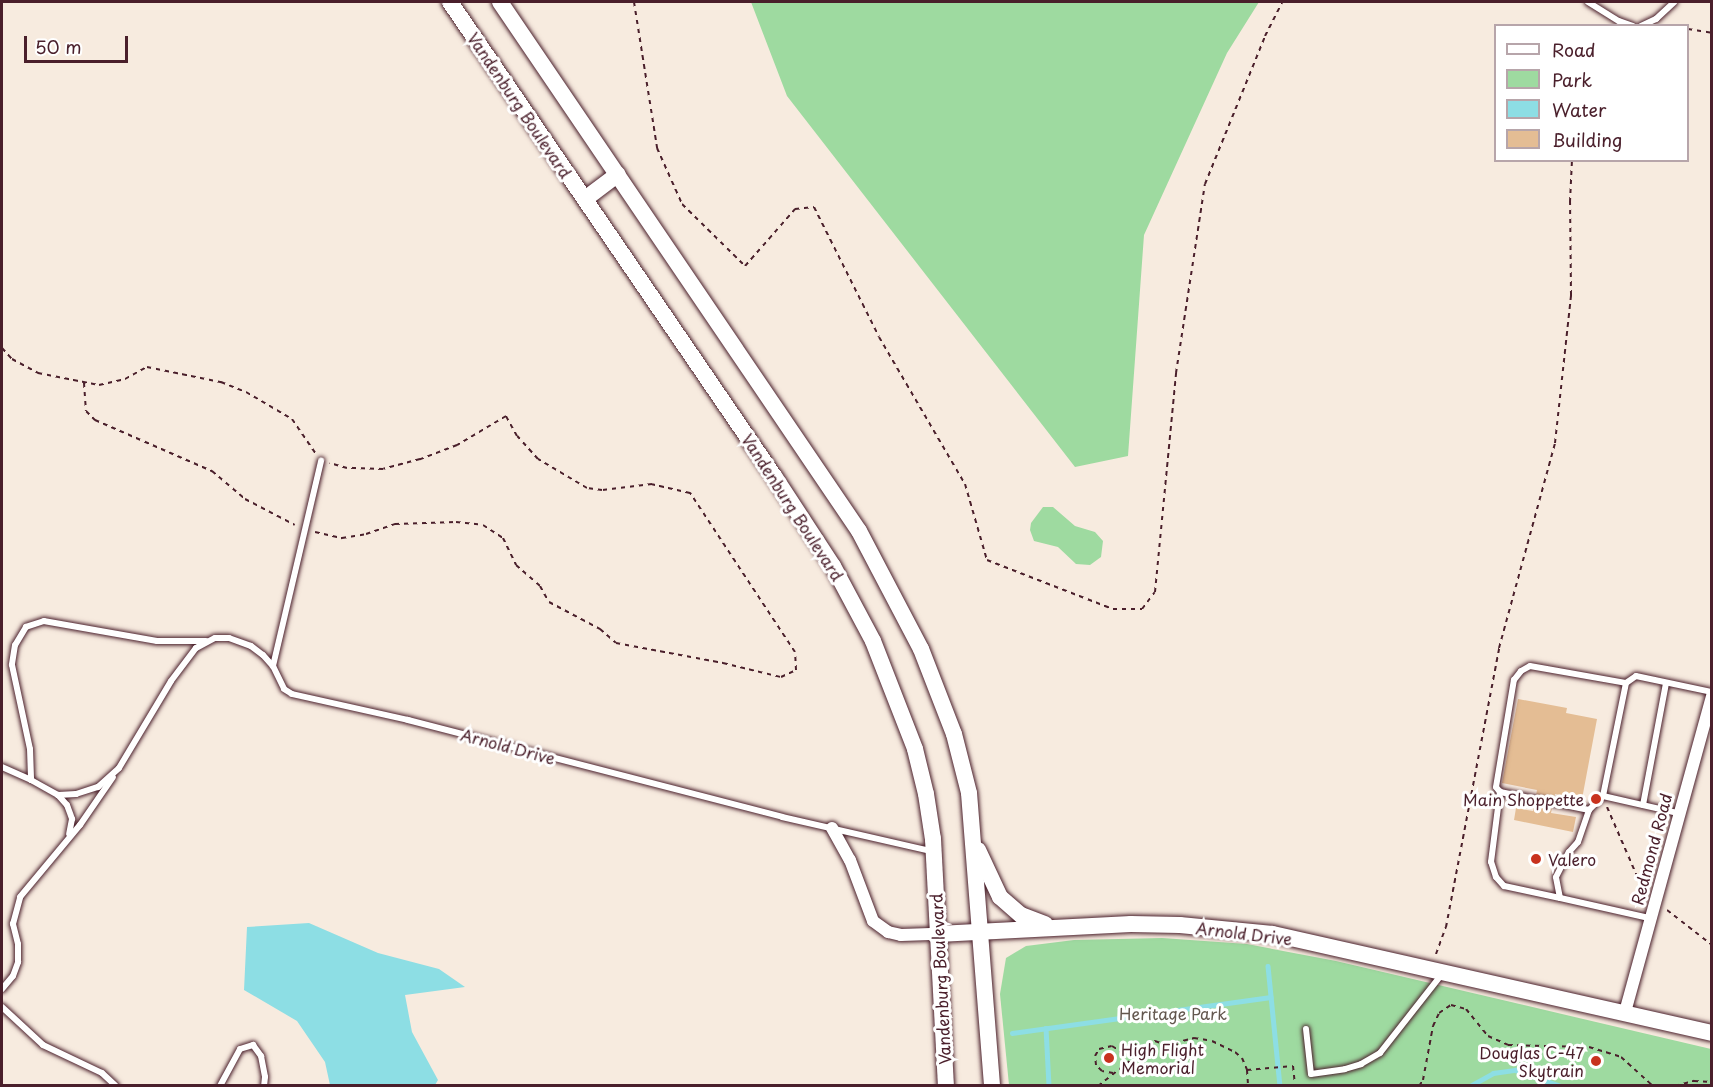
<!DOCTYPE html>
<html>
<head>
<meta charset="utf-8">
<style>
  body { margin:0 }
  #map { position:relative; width:1713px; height:1087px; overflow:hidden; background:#f7ebdf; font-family:"Playpen Sans",sans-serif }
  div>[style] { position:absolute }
  .green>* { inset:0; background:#9edaa0 }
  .water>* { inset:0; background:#8ddee4 }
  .stream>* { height:4.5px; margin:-2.25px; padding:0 2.25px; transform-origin:2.25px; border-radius:2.25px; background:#8ddee4 }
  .building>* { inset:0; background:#e4bd94 }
  .path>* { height:2px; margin-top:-1px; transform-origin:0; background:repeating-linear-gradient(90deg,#4a1f2b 0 4.5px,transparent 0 9px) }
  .roads { filter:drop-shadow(0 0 2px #4a1f2b) drop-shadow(0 0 2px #4a1f2b) }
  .lane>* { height:6px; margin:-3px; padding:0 3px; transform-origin:3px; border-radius:3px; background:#fff }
  .street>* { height:12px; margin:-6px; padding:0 6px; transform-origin:6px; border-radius:6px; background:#fff }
  .secondary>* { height:16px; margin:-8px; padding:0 8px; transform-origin:8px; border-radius:8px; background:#fff }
  .dots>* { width:16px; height:16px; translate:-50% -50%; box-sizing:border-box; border:3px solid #fff; border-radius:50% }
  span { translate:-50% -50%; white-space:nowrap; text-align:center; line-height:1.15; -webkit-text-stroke:6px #fff; paint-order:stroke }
  .street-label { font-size:16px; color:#4a1f2b }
  .poi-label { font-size:16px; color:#4a1f2b }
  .right { translate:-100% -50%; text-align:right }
  .left { translate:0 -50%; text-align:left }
  .park-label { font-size:16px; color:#63574e }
  .frame { position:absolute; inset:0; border:3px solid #4a1f2b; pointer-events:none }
  .legend { position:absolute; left:1494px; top:24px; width:195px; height:138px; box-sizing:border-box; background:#fff; border:2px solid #b7a5aa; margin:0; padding:8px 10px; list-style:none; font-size:18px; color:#4a1f2b }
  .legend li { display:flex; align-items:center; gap:12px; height:30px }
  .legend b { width:30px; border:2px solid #b7a5aa }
  .scale { position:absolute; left:24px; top:36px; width:104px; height:27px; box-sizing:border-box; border:3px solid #4a1f2b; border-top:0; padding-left:8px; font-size:18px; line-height:21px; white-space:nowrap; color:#4a1f2b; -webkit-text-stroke:4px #fff; paint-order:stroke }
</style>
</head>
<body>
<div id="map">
  <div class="green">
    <i style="clip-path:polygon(751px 2px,1259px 2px,1227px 53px,1144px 235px,1128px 456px,1075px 467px,787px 96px)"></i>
    <i style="clip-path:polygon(1043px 507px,1053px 507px,1075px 526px,1095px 532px,1103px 541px,1101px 557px,1090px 565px,1076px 564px,1058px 547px,1034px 541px,1030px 530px,1031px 523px)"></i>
    <i style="clip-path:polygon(1162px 938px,1247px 944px,1336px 961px,1711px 1049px,1711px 1085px,1009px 1085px,1000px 994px,1006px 958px,1026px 946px,1074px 940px)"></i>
  </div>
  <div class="water">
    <i style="clip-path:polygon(309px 923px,378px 953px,439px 969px,465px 987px,405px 995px,412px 1032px,438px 1080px,435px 1085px,330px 1085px,325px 1062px,297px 1021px,244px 990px,247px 927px)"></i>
  </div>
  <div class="stream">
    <i style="left:1268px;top:966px;width:121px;rotate:84.3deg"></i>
    <i style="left:1046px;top:1028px;width:58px;rotate:87deg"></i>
    <i style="left:1012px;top:1033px;width:261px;rotate:-7.9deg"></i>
    <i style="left:1470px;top:1086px;width:26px;rotate:-29deg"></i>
    <i style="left:1493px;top:1073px;width:22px;rotate:-8deg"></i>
    <i style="left:1515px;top:1070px;width:49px;rotate:19.2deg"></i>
  </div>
  <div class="building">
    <i style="clip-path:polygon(1518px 699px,1567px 708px,1566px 713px,1597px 719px,1582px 799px,1555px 794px,1551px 813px,1576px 817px,1573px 832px,1514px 820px,1516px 808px,1533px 811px,1537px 790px,1502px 783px)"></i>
  </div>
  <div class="path">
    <i style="left:634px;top:2px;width:148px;rotate:81deg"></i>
    <i style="left:657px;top:148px;width:61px;rotate:65.9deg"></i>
    <i style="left:682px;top:204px;width:88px;rotate:44.5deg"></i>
    <i style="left:745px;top:266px;width:76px;rotate:-48.7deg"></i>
    <i style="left:795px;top:209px;width:19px;rotate:-6deg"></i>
    <i style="left:814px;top:207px;width:145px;rotate:63.4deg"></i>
    <i style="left:879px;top:337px;width:170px;rotate:59.7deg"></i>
    <i style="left:965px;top:484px;width:79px;rotate:73.9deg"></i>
    <i style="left:987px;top:560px;width:135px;rotate:21.3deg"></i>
    <i style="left:1113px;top:609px;width:29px"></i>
    <i style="left:1142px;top:609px;width:21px;rotate:-53deg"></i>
    <i style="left:1155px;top:592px;width:220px;rotate:-84.5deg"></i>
    <i style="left:1176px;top:373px;width:191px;rotate:-81.3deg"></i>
    <i style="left:1205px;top:184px;width:160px;rotate:-67.9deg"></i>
    <i style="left:1265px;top:36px;width:38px;rotate:-63deg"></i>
    <i style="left:1688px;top:29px;width:24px;rotate:9deg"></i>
    <i style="left:2px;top:348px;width:15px;rotate:48deg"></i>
    <i style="left:12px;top:359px;width:30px;rotate:28deg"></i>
    <i style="left:38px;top:373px;width:62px;rotate:11.1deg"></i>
    <i style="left:99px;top:385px;width:27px;rotate:-13deg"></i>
    <i style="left:125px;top:379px;width:25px;rotate:-29deg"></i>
    <i style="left:147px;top:367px;width:76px;rotate:11.5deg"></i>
    <i style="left:221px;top:382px;width:27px;rotate:22deg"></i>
    <i style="left:246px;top:392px;width:53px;rotate:30.4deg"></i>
    <i style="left:292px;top:419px;width:42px;rotate:55.6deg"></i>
    <i style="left:84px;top:383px;width:28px;rotate:86deg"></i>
    <i style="left:86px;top:411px;width:13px;rotate:45deg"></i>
    <i style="left:95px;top:420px;width:128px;rotate:23.6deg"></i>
    <i style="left:212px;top:471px;width:43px;rotate:40.3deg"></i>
    <i style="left:245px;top:499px;width:56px;rotate:27.5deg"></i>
    <i style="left:315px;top:532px;width:28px;rotate:13deg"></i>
    <i style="left:342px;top:538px;width:24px;rotate:-9deg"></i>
    <i style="left:366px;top:534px;width:31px;rotate:-19deg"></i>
    <i style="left:395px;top:524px;width:61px;rotate:-1.9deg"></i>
    <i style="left:456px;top:522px;width:27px;rotate:6deg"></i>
    <i style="left:483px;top:525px;width:24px;rotate:33deg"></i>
    <i style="left:503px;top:538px;width:30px;rotate:64deg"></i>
    <i style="left:516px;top:565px;width:32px;rotate:41deg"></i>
    <i style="left:540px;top:586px;width:18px;rotate:61deg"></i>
    <i style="left:549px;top:602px;width:58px;rotate:27.9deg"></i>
    <i style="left:600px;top:629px;width:21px;rotate:41deg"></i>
    <i style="left:616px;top:643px;width:109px;rotate:10.6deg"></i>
    <i style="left:723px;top:663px;width:60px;rotate:13.6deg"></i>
    <i style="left:781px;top:677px;width:17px;rotate:-25deg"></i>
    <i style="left:796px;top:670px;width:18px;rotate:-93deg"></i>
    <i style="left:795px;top:652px;width:191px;rotate:-123.4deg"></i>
    <i style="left:690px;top:493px;width:39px;rotate:-167deg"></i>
    <i style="left:652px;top:484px;width:50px;rotate:173.2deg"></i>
    <i style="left:602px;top:490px;width:15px;rotate:-172deg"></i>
    <i style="left:587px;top:488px;width:57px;rotate:-149.4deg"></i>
    <i style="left:538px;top:459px;width:31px;rotate:-132deg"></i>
    <i style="left:517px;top:436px;width:23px;rotate:-119deg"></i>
    <i style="left:506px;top:416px;width:57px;rotate:149.4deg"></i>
    <i style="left:457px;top:445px;width:40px;rotate:159deg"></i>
    <i style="left:420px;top:459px;width:38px;rotate:165deg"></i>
    <i style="left:383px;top:469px;width:36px;rotate:-178deg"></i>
    <i style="left:347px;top:468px;width:18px;rotate:-164deg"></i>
    <i style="left:1607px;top:807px;width:93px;rotate:66.5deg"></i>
    <i style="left:1667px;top:910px;width:57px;rotate:37.9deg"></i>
    <i style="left:1436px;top:954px;width:29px;rotate:-70deg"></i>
    <i style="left:1446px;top:927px;width:284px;rotate:-79.2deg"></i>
    <i style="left:1499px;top:648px;width:213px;rotate:-74.7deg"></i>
    <i style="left:1555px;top:443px;width:149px;rotate:-83.8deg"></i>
    <i style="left:1571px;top:295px;width:93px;rotate:-90.6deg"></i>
    <i style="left:1570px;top:202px;width:42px;rotate:-87.3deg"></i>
    <i style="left:1573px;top:1046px;width:12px;rotate:70deg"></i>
    <i style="left:1247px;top:1070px;width:46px;rotate:-5deg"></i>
    <i style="left:1293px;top:1066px;width:20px;rotate:84deg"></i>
    <i style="left:1113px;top:1073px;width:11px;rotate:-170deg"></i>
    <i style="left:1102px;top:1071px;width:8px;rotate:-135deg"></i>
    <i style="left:1096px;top:1065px;width:9px;rotate:-96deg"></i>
    <i style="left:1095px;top:1056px;width:8px;rotate:-60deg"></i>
    <i style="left:1099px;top:1049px;width:13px;rotate:-13deg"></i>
    <i style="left:1112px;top:1046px;width:9px;rotate:32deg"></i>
    <i style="left:1120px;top:1051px;width:9px;rotate:72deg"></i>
    <i style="left:1123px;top:1060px;width:9px;rotate:111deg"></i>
    <i style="left:1098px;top:1086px;width:73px;rotate:-38.3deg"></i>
    <i style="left:1155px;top:1041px;width:12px;rotate:20deg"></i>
    <i style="left:1166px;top:1045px;width:29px;rotate:-14deg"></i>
    <i style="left:1194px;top:1038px;width:18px;rotate:9deg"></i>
    <i style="left:1212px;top:1041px;width:25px;rotate:26deg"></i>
    <i style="left:1235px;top:1052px;width:9px;rotate:41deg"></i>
    <i style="left:1242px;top:1058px;width:13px;rotate:67deg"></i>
    <i style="left:1247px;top:1070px;width:16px;rotate:86deg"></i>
    <i style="left:1419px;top:1086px;width:7px;rotate:-56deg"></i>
    <i style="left:1423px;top:1080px;width:55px;rotate:-79.5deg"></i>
    <i style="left:1433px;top:1026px;width:14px;rotate:-65deg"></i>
    <i style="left:1439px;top:1013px;width:14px;rotate:-34deg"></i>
    <i style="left:1451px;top:1005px;width:16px;rotate:15deg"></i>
    <i style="left:1466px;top:1009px;width:35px;rotate:51deg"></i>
    <i style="left:1488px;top:1036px;width:22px;rotate:24deg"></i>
    <i style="left:1508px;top:1045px;width:81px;rotate:1.4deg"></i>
    <i style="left:1589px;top:1047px;width:34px;rotate:17deg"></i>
    <i style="left:1621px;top:1057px;width:43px;rotate:42.2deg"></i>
    <i style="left:1675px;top:1086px;width:20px;rotate:-15deg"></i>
    <i style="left:1694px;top:1081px;width:18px;rotate:3deg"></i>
  </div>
  <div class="roads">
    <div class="lane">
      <i style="left:1588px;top:2px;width:36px;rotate:32deg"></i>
      <i style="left:1619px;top:21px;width:15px;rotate:20deg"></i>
      <i style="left:1641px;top:26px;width:17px;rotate:-25deg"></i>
      <i style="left:1656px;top:19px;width:25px;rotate:-43deg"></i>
      <i style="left:206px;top:641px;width:49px;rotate:180deg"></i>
      <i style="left:157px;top:641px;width:115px;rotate:-170deg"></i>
      <i style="left:44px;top:621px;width:19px;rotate:162deg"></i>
      <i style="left:26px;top:627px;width:21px;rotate:121deg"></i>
      <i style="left:15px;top:645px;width:20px;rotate:99deg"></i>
      <i style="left:12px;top:665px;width:86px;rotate:77.9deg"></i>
      <i style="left:30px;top:749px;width:31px;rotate:88deg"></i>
      <i style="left:31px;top:780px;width:31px;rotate:29deg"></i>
      <i style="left:58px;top:795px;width:18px;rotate:-3deg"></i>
      <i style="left:76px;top:794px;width:23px;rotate:-18deg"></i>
      <i style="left:98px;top:787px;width:28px;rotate:-42deg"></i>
      <i style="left:119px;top:768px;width:101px;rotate:-59.1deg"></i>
      <i style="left:171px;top:681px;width:41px;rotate:-52.9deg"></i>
      <i style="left:196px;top:648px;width:21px;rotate:-28deg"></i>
      <i style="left:215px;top:638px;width:14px"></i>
      <i style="left:229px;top:638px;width:23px;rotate:20deg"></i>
      <i style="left:251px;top:646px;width:15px;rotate:37deg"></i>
      <i style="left:263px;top:655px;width:15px;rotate:48deg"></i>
      <i style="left:273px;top:666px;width:25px;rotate:64deg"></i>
      <i style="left:284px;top:689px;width:9px;rotate:32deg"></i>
      <i style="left:292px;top:694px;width:119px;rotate:12.6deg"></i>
      <i style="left:408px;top:720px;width:386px;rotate:14.5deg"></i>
      <i style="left:782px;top:817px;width:153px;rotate:12.9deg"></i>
      <i style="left:273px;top:666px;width:211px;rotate:-76.8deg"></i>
      <i style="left:2px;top:767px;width:32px;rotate:24deg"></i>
      <i style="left:1500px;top:792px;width:6px;rotate:-129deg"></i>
      <i style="left:1496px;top:787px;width:109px;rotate:-80.5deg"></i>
      <i style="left:1514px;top:680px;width:11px;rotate:-52deg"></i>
      <i style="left:1521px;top:671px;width:10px;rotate:-29deg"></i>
      <i style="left:1530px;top:666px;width:97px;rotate:10deg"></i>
      <i style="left:58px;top:795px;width:13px;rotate:48deg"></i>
      <i style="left:67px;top:805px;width:15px;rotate:70deg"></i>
      <i style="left:72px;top:819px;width:15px;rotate:101deg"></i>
      <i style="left:1603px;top:796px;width:115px;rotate:-78.5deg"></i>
      <i style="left:1626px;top:683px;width:12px;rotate:-35deg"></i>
      <i style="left:1636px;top:676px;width:78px;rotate:11.9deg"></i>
      <i style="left:1643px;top:805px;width:124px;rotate:-79.3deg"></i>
      <i style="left:1560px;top:898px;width:57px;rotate:-167.9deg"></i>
      <i style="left:1504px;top:886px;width:12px;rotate:-132deg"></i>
      <i style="left:1496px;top:877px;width:16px;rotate:-108deg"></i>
      <i style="left:1491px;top:862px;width:71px;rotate:-82.7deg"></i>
      <i style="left:1500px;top:792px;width:91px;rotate:11.4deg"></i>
      <i style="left:1649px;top:918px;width:91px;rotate:-167.3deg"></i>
      <i style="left:1560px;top:898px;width:21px;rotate:-101deg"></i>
      <i style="left:1556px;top:877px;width:28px;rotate:-63deg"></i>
      <i style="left:1569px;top:852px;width:13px;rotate:-48deg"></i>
      <i style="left:1578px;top:842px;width:34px;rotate:-71deg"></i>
      <i style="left:1589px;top:810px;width:20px;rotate:-45deg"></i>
      <i style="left:1603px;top:796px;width:77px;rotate:12.8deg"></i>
      <i style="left:2px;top:989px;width:17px;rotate:-50deg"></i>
      <i style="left:13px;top:976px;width:15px;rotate:-70deg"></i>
      <i style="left:18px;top:962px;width:18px;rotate:-90deg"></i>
      <i style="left:18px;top:944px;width:21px;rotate:-104deg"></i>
      <i style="left:13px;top:924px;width:28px;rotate:-75deg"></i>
      <i style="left:20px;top:897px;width:94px;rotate:-50.2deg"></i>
      <i style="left:80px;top:825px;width:58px;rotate:-55.5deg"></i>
      <i style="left:2px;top:1007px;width:56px;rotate:42.8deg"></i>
      <i style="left:43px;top:1045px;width:65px;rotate:25.4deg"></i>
      <i style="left:102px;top:1073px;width:19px;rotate:43deg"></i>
      <i style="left:1306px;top:1029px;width:45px;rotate:83.7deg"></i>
      <i style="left:1311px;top:1074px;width:34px;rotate:-8deg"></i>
      <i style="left:1345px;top:1069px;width:17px;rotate:-17deg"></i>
      <i style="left:1361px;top:1064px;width:22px;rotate:-30deg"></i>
      <i style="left:1380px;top:1053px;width:100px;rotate:-51.9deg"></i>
      <i style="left:220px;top:1086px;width:42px;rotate:-61.6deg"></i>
      <i style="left:240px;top:1049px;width:14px;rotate:-17deg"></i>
      <i style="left:253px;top:1045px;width:14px;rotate:54deg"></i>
      <i style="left:261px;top:1056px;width:21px;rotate:79deg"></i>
      <i style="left:265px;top:1077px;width:9px;rotate:96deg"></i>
    </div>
    <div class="street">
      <i style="left:832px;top:828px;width:37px;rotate:61deg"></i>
      <i style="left:850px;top:860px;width:65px;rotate:69.3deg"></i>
      <i style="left:873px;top:921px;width:19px;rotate:36deg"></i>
      <i style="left:888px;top:932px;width:13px;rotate:13deg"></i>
      <i style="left:901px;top:935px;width:37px;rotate:-2deg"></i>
      <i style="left:1625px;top:1012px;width:328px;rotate:-74.6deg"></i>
    </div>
    <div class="secondary">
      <i style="left:450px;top:2px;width:574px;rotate:55.65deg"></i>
      <i style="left:774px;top:476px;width:108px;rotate:56.8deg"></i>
      <i style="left:833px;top:566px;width:85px;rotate:61.9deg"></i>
      <i style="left:873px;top:641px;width:116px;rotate:68.7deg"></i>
      <i style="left:915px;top:749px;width:46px;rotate:76.3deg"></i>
      <i style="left:926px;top:794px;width:46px;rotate:81.2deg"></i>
      <i style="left:933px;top:839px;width:247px;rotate:87deg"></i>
      <i style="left:500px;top:2px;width:639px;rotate:55.84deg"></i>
      <i style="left:859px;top:531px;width:133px;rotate:62.3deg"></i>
      <i style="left:921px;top:649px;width:91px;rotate:68.8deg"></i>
      <i style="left:954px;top:734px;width:61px;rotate:75.7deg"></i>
      <i style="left:969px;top:793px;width:294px;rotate:85.5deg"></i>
      <i style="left:585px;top:199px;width:41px;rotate:-37.1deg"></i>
      <i style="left:978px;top:850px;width:52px;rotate:64.9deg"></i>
      <i style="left:1000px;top:897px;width:28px;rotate:41deg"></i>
      <i style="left:1021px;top:915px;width:26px;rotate:21deg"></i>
      <i style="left:938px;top:934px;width:193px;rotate:-3deg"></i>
      <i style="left:1131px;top:924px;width:49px;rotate:1.2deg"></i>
      <i style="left:1180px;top:925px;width:93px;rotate:5.5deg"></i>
      <i style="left:1273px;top:934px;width:450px;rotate:12.7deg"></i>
    </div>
  </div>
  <div class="dots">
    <i style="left:1596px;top:799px;background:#c8321e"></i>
    <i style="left:1536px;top:859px;background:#c8321e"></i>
    <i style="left:1109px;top:1058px;background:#c8321e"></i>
    <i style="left:1596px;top:1061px;background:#c8321e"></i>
  </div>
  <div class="street-label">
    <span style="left:520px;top:105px;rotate:56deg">Vandenburg Boulevard</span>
    <span style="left:793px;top:507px;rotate:57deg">Vandenburg Boulevard</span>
    <span style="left:508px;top:746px;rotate:15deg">Arnold Drive</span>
    <span style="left:1651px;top:849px;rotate:-75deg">Redmond Road</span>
    <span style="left:1244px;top:933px;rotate:7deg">Arnold Drive</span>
    <span style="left:940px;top:979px;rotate:-93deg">Vandenburg Boulevard</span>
  </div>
  <div class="poi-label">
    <span class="right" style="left:1584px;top:799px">Main Shoppette</span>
    <span class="left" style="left:1548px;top:859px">Valero</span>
    <span class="left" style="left:1121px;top:1058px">High Flight<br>Memorial</span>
    <span class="right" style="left:1584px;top:1061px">Douglas C-47<br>Skytrain</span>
  </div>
  <div class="park-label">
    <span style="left:1173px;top:1013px">Heritage Park</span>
  </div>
  <div class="frame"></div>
  <ul class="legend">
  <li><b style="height:8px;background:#fff"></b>Road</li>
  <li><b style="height:16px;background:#9edaa0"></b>Park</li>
  <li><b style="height:16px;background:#8ddee4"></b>Water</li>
  <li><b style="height:16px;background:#e4bd94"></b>Building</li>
  </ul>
  <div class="scale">50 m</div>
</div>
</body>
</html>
